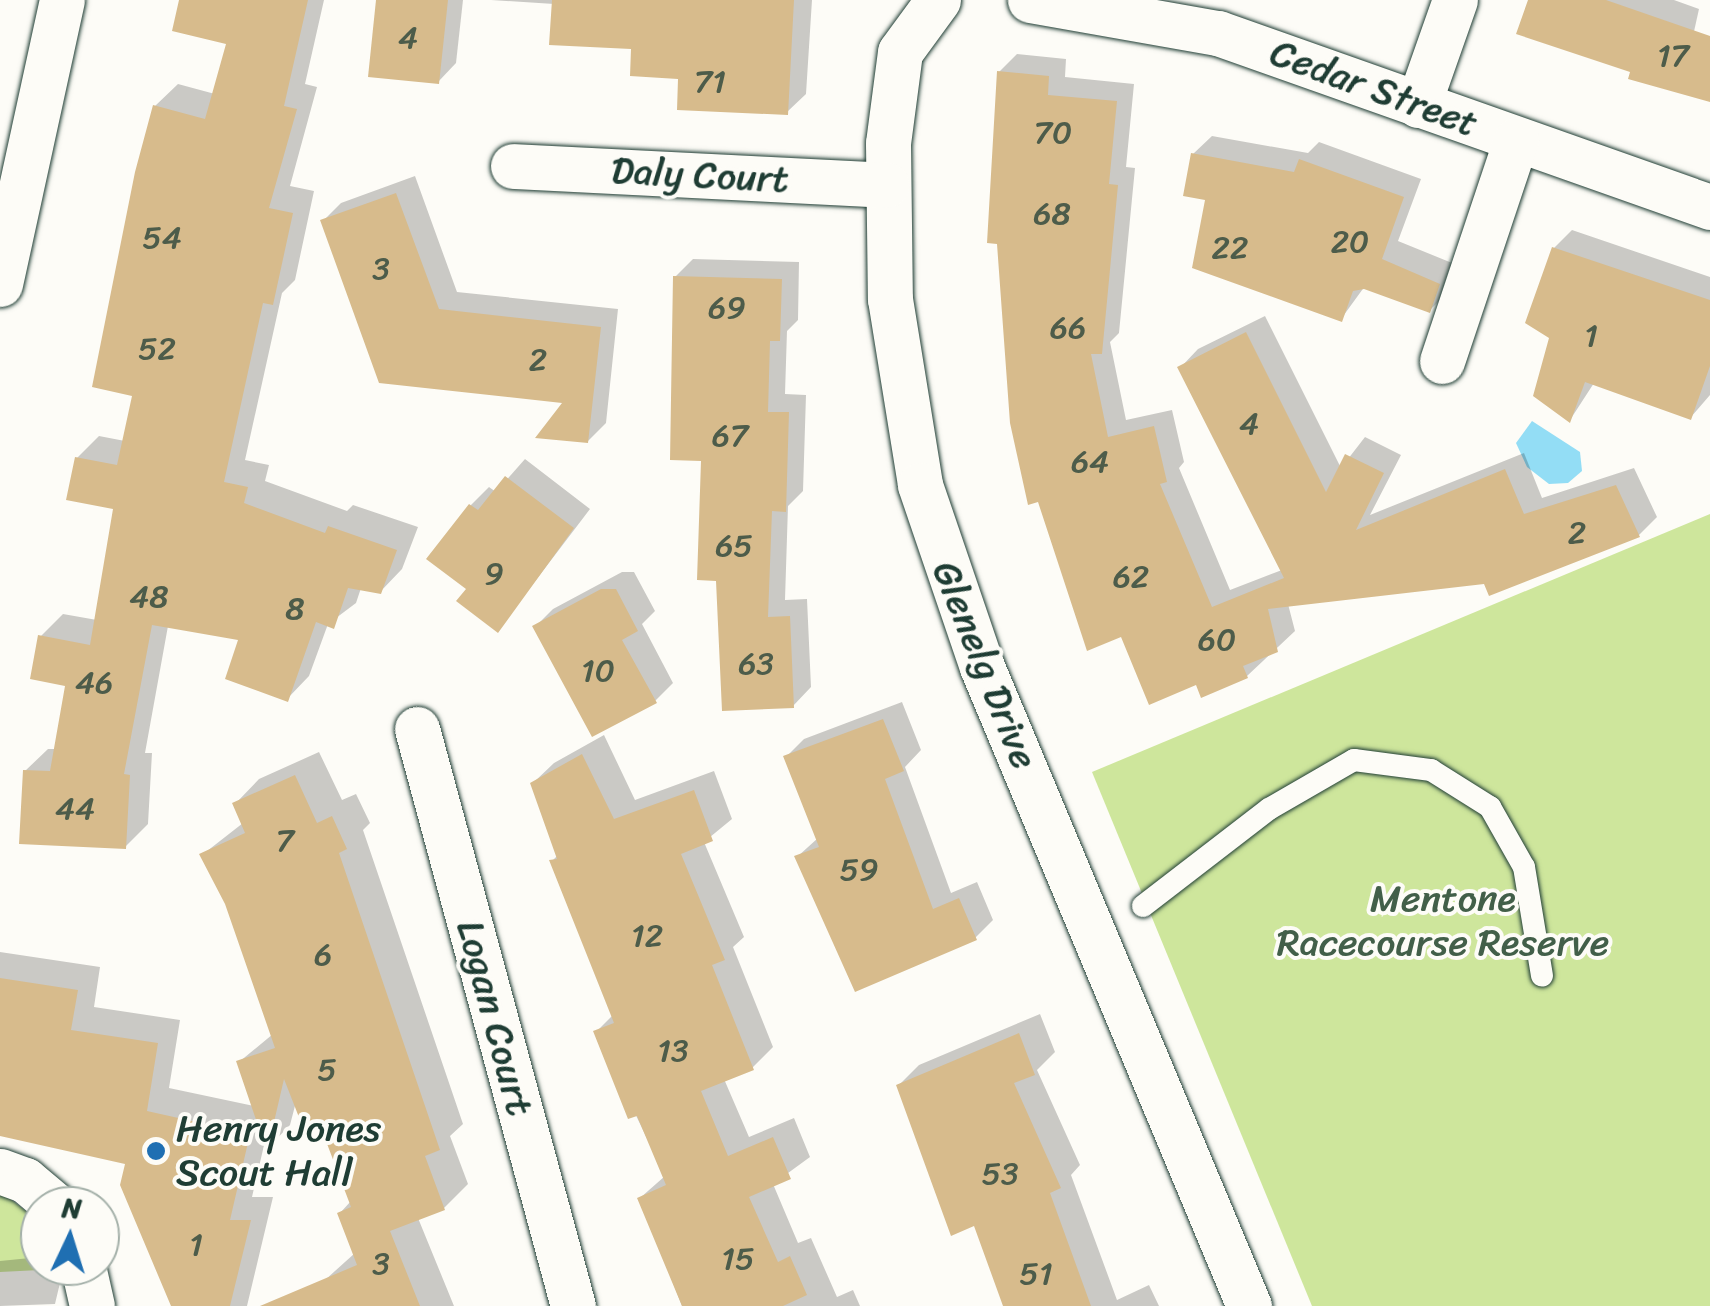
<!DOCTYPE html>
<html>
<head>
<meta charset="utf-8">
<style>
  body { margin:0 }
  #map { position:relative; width:1710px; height:1306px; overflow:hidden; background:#fdfcf7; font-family:Sriracha,sans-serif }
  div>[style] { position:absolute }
  .green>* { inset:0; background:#cee69c }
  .water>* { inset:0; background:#93ddf5 }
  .shadow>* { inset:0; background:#0003 }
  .building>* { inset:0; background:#d7bb8c }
  .roads { filter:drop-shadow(0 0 2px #1f3d34) drop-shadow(0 0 2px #1f3d34) }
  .lane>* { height:22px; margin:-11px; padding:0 11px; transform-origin:11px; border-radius:11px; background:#fdfcf7 }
  .street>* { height:45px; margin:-22.5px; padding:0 22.5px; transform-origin:22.5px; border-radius:22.5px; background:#fdfcf7 }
  .dots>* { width:28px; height:28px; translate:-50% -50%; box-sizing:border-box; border:5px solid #fdfcf7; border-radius:50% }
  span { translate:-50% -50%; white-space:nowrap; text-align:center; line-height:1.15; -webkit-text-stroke:8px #fdfcf7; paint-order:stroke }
  .number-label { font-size:32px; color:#4d5c4a }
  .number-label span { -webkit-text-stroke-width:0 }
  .street-label { font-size:38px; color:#1f3d34 }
  .park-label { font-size:38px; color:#425f49 }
  .poi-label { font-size:38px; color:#1f3d34 }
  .left { translate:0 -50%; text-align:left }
  .north { position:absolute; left:20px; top:1186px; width:100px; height:100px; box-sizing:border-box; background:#fdfcf7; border:2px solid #a4b0a9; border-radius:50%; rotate:4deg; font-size:28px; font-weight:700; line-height:40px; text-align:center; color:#1f3d34 }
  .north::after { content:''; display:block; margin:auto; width:35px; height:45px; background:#1f6fb2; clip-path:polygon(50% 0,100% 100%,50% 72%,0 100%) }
</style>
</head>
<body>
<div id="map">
  <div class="green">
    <i style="clip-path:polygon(1710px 514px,1710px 1306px,1312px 1306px,1092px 772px)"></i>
    <i style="clip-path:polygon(0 1191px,40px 1222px,40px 1266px,60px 1266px,60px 1269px,0 1272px)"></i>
  </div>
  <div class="water">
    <i style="clip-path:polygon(1532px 421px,1580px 452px,1582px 471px,1568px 483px,1549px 484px,1527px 467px,1516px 443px)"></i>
  </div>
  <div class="shadow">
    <i style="clip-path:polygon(181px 0,324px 0,305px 84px,317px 87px,290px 186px,314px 191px,295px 280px,282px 293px,245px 460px,269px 465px,265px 481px,347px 511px,353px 505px,418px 527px,402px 569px,380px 592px,361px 588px,356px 603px,328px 624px,309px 676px,287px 699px,242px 639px,168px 626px,145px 753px,152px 753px,148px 824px,125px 847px,25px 771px,48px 749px,56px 749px,68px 684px,40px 637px,63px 614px,97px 620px,116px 507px,77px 458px,99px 436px,125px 441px,135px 394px,155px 106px,178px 84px,215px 94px,229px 42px)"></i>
    <i style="clip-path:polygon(378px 0,463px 0,456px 63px,438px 82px)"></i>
    <i style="clip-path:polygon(491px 0,812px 0,806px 94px,787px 112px,681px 77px,554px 4px)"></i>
    <i style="clip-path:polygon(1530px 0,1674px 0,1699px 9px,1685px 72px,1634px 71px)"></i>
    <i style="clip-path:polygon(1017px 54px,1066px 59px,1065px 77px,1134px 84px,1126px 167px,1135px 168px,1119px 333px,1110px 342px,1126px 420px,1172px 410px,1184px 462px,1179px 468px,1230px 590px,1282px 570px,1180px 368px,1198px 349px,1265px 316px,1341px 468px,1365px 437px,1401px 455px,1370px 515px,1524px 453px,1542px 498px,1634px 468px,1657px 517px,1639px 535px,1486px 582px,1288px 604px,1295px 631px,1247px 676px,1198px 682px,1122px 634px,999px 72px)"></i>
    <i style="clip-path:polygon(1212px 136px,1308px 153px,1319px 142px,1421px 179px,1398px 241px,1457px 265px,1448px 292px,1430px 310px,1365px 286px,1341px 319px,1208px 198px,1193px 154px)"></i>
    <i style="clip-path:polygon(415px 176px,457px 292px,618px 309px,606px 423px,588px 441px,567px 401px,381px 381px,323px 221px,341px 203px)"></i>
    <i style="clip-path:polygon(1572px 230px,1710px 277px,1710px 395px,1691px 417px,1594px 383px,1570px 420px,1552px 337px,1554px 248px)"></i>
    <i style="clip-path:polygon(693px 259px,799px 262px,798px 320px,787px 331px,785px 394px,806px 395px,803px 491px,788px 506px,785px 600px,807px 599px,811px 687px,793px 706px,718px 578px,675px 277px)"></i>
    <i style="clip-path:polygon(525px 459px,590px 509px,498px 630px,470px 589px,471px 505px,489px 487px,496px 492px)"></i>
    <i style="clip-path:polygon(622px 572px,634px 572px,655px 611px,642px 624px,673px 683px,655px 701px,535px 627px,553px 609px)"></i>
    <i style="clip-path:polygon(902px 702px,921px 750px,905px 767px,951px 893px,977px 882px,993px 920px,975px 938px,797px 857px,818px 838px,786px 757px,804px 739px)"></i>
    <i style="clip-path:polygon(604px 735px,635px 800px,714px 771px,732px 819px,704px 842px,744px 937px,733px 947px,773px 1047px,752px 1068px,724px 1079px,749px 1137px,794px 1118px,810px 1157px,773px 1184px,798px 1243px,811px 1238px,837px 1297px,853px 1290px,860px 1306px,682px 1306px,640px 1198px,665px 1176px,596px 1032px,614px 1014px,552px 861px,558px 855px,533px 783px,554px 763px)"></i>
    <i style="clip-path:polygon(319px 752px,342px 800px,356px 794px,370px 823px,363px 830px,463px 1124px,450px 1136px,468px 1184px,444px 1208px,418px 1218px,454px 1306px,329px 1306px,325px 1280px,355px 1253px,340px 1213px,351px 1201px,319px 1117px,296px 1102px,290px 1125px,268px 1148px,265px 1141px,252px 1197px,273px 1197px,247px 1306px,173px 1306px,128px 1162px,0 1134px,0 952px,100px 967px,94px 1007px,180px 1020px,169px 1088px,254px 1106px,239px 1062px,273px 1034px,227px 903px,202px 855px,243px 823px,235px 804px,259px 779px)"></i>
    <i style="clip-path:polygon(1040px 1014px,1055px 1052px,1037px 1070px,1080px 1165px,1071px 1175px,1117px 1300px,1149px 1285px,1159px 1306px,1006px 1306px,976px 1223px,898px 1086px,919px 1065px)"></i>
    <i style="clip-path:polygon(40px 1257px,40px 1266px,64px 1266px,55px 1304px,0 1306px,0 1261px)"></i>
  </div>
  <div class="building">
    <i style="clip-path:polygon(179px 0,308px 0,284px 106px,297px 109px,269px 208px,293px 213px,273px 305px,263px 303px,224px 482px,248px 487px,244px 503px,325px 533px,328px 526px,397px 550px,381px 594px,348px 588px,334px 629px,316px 622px,288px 702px,225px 679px,238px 640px,152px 625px,124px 774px,130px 775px,126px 849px,19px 844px,23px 770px,50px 771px,65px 686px,30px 679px,38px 635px,90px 645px,113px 509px,66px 500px,75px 457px,117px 465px,132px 396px,92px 387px,135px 172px,153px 105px,205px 119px,226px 44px,172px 31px)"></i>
    <i style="clip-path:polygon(376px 0,448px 0,439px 84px,368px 77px)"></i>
    <i style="clip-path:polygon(552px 0,794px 0,788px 115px,677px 110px,678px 79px,630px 76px,631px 49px,549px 45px)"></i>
    <i style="clip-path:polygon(1528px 0,1606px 0,1710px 36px,1710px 102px,1628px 79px,1630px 72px,1516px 34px)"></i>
    <i style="clip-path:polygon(997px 71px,1049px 76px,1048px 95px,1117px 101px,1109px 184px,1118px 185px,1102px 354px,1091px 354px,1108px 437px,1154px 426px,1167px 482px,1160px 484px,1212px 607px,1284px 578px,1177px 367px,1246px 332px,1326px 492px,1345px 454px,1384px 473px,1356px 530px,1505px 469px,1524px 514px,1616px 485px,1640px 537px,1489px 596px,1484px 584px,1268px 609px,1278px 652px,1243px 666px,1248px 678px,1201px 698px,1196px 685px,1149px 705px,1121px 637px,1087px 651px,1038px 502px,1028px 505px,1010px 423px,997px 244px,987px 243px)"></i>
    <i style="clip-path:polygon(1191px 153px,1294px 172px,1299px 159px,1404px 197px,1382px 259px,1440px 284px,1430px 313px,1364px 289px,1353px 291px,1342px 322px,1192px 268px,1205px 200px,1183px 196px)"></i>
    <i style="clip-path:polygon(396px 193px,439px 309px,601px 327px,588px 443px,535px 438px,562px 403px,379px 383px,320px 220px)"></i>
    <i style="clip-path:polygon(1552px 247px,1710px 300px,1710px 366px,1691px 420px,1585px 382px,1570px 423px,1533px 396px,1549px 338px,1525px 323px)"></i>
    <i style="clip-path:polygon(673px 276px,782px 279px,780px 341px,770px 341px,768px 412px,789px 412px,786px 512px,772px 511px,768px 617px,790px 616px,794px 708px,722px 711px,716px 581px,697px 580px,701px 461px,670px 460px)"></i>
    <i style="clip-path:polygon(505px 476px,574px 528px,498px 633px,456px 601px,466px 589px,426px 559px,469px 504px,478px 510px)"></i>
    <i style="clip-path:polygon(601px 589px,616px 589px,638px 631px,622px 640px,657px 703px,592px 737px,532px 626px)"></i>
    <i style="clip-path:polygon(883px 719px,904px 771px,885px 779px,933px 909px,959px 898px,977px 940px,855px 992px,794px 856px,819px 847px,783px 756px)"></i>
    <i style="clip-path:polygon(582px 754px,614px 819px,694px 790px,713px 841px,681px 854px,725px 960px,712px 965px,754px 1070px,701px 1091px,728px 1156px,773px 1137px,791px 1179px,749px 1197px,778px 1262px,790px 1256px,807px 1295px,783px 1306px,682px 1306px,637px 1198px,666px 1185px,637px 1116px,628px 1119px,593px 1031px,614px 1023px,549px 860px,557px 859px,530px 783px)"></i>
    <i style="clip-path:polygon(295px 775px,317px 823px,332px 816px,347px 849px,339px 853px,440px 1150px,425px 1156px,445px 1210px,390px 1231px,420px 1306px,260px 1306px,357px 1265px,337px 1213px,351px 1207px,318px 1120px,302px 1125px,284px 1079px,267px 1152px,236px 1061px,275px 1048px,225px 904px,199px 854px,245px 833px,232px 803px)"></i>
    <i style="clip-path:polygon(0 978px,78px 990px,71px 1030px,158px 1043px,147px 1111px,250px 1134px,230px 1220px,251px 1220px,230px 1306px,171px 1306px,120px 1185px,125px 1164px,0 1136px)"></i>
    <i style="clip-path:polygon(1019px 1033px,1035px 1075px,1014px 1083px,1061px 1188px,1050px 1193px,1091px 1306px,1003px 1306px,974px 1226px,951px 1236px,896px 1085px)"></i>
  </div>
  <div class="roads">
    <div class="lane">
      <i style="left:1143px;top:906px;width:159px;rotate:-37.6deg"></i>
      <i style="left:1269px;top:809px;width:98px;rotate:-30deg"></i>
      <i style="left:1354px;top:760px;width:78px;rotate:7.4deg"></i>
      <i style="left:1431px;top:770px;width:70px;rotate:32.1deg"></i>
      <i style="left:1490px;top:807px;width:69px;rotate:60.5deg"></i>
      <i style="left:1524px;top:867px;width:110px;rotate:80.6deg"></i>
    </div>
    <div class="street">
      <i style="left:938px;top:0;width:64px;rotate:126.2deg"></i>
      <i style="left:900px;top:52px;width:92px;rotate:97.5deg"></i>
      <i style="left:888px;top:143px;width:156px;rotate:89.3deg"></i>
      <i style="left:890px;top:299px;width:188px;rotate:80.8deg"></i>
      <i style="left:920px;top:485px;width:192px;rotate:71.2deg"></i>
      <i style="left:982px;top:667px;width:693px;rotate:67.32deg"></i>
      <i style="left:1030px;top:0;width:191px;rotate:10deg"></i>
      <i style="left:1218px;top:33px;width:522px;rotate:19.48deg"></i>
      <i style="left:1418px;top:105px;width:111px;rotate:-70.6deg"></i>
      <i style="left:513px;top:166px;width:374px;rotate:2.9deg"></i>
      <i style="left:0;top:284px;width:291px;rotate:-77.7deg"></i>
      <i style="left:1442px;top:361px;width:233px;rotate:-71.5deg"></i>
      <i style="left:417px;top:729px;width:598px;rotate:74.87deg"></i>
      <i style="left:0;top:1171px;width:27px;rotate:20deg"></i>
      <i style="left:25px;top:1180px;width:40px;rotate:40deg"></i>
      <i style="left:83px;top:1266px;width:41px;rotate:77.3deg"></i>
    </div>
  </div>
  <div class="dots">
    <i style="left:156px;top:1151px;background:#1f6fb2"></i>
  </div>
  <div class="number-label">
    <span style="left:408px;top:38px">4</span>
    <span style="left:1673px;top:56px">17</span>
    <span style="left:710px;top:82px">71</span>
    <span style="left:1053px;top:133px">70</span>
    <span style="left:1052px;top:214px">68</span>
    <span style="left:162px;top:238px">54</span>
    <span style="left:1350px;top:242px">20</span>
    <span style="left:1230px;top:248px">22</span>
    <span style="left:381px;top:269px">3</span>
    <span style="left:727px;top:308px">69</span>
    <span style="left:1068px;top:328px">66</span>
    <span style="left:1591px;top:336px">1</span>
    <span style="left:157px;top:349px">52</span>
    <span style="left:538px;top:360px">2</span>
    <span style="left:1249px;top:424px">4</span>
    <span style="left:730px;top:436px">67</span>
    <span style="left:1090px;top:462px">64</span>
    <span style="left:1577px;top:533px">2</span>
    <span style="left:734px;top:546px">65</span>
    <span style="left:494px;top:574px">9</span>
    <span style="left:1131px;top:577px">62</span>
    <span style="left:149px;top:597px">48</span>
    <span style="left:295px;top:609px">8</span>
    <span style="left:1217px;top:640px">60</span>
    <span style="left:756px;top:664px">63</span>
    <span style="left:598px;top:671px">10</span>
    <span style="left:94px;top:683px">46</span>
    <span style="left:75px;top:809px">44</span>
    <span style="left:285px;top:841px">7</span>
    <span style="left:859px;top:870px">59</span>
    <span style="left:647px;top:936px">12</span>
    <span style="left:323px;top:955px">6</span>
    <span style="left:673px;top:1051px">13</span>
    <span style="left:327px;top:1070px">5</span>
    <span style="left:1000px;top:1174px">53</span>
    <span style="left:196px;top:1245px">1</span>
    <span style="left:738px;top:1259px">15</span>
    <span style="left:381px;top:1264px">3</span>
    <span style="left:1036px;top:1274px">51</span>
  </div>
  <div class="street-label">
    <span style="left:1374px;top:88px;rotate:20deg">Cedar Street</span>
    <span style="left:700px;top:175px;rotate:3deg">Daly Court</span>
    <span style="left:985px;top:665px;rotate:68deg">Glenelg Drive</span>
    <span style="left:495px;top:1018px;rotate:75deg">Logan Court</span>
  </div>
  <div class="park-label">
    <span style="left:1443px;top:921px">Mentone<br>Racecourse Reserve</span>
  </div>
  <div class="poi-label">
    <span class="left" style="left:176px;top:1151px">Henry Jones<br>Scout Hall</span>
  </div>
  <div class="north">N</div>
</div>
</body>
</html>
